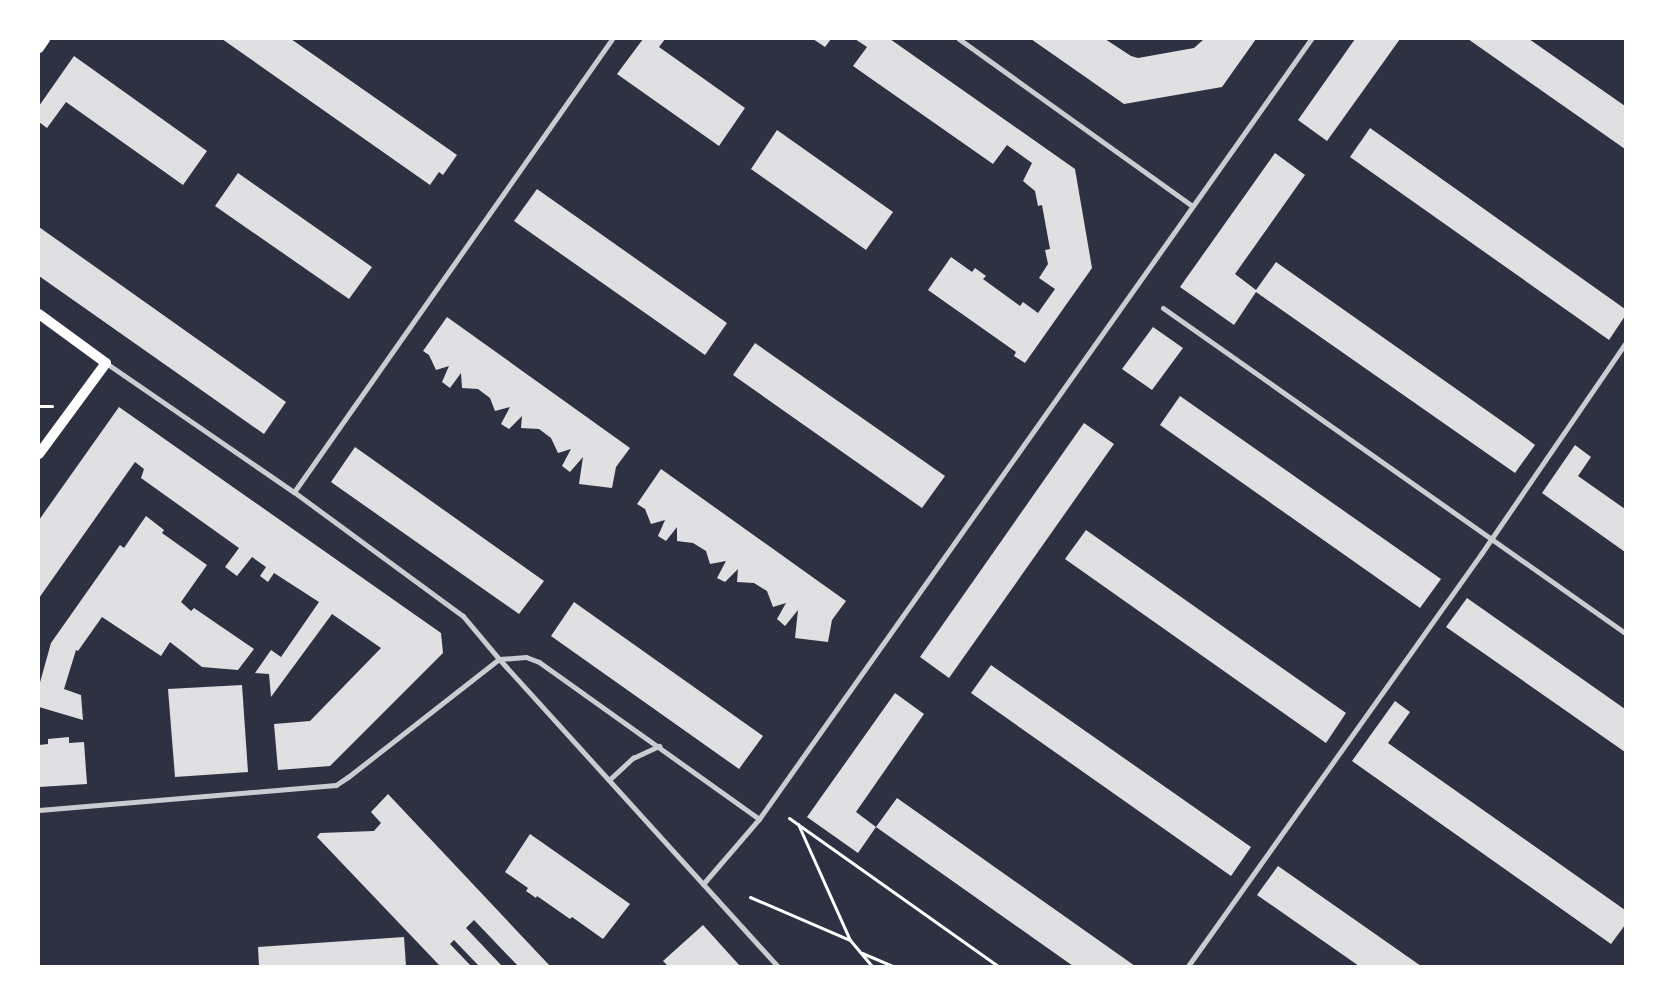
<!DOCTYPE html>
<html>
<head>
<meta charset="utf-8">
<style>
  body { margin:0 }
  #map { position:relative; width:1664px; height:1005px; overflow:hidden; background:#2d3142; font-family:"Varela Round",sans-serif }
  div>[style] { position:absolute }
  .building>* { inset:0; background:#e0e0e3 }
  .path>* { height:3px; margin:-1.5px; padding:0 1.5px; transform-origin:1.5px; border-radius:1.5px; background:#fff }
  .minor>* { height:5px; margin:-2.5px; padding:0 2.5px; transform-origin:2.5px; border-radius:2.5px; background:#caccd0 }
  .secondary>* { height:10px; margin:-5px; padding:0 5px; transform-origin:5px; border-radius:5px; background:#fff }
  span { translate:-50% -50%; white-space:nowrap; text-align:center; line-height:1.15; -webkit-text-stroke:5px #fff; paint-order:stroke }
  .frame { position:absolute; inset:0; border:40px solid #fff; pointer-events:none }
</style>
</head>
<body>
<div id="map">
  <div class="building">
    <i style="clip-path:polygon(222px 39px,291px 39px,457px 155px,443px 175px,439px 172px,430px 185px)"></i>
    <i style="clip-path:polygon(643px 39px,665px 39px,659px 47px,745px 108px,719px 146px,617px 74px)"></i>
    <i style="clip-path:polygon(813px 39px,831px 39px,825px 47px)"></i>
    <i style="clip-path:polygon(855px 39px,890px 39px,1075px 169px,1092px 268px,1025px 363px,1014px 356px,1016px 352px,928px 290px,951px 257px,972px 272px,975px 268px,986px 276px,983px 279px,1020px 306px,1023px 302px,1038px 313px,1055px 289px,1039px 278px,1048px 264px,1045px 250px,1050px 249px,1042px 205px,1038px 206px,1035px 191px,1023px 181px,1032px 163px,1007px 145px,993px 164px,853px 66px,867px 47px)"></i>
    <i style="clip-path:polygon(1031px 39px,1105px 39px,1131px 56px,1138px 58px,1194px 48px,1204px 39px,1256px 39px,1222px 87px,1124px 104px)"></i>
    <i style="clip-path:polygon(1355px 39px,1400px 39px,1327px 141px,1298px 120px)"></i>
    <i style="clip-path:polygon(1468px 39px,1529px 39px,1625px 106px,1625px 149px)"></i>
    <i style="clip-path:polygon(74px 56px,207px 151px,183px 185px,66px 102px,47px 128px,39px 122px,39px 106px)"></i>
    <i style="clip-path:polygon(1370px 128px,1625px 309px,1625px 316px,1609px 340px,1350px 157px)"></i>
    <i style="clip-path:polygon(777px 130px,893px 212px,866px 250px,751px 169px)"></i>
    <i style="clip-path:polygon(1275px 153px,1305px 175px,1235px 274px,1256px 290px,1276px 262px,1523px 436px,1535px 445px,1515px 473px,1256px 292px,1234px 325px,1180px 287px)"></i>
    <i style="clip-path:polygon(238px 173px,372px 267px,349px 299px,215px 206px)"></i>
    <i style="clip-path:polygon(537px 189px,727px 323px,705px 355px,514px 221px)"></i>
    <i style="clip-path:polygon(39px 227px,286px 402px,264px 434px,39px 276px)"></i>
    <i style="clip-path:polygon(447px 317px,630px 448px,616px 467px,612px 488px,579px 484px,583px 457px,570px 472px,562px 466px,571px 449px,558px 453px,551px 438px,539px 429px,521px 428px,522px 416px,509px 429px,501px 424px,510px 407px,495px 411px,490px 398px,478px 389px,462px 388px,461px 373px,450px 388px,442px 382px,449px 366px,436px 370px,429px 355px,423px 351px)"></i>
    <i style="clip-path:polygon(1153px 327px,1183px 348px,1152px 390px,1122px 369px)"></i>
    <i style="clip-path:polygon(755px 343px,945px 476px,922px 508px,733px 375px)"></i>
    <i style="clip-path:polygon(1180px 396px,1441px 579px,1420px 608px,1160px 425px)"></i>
    <i style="clip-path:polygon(119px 407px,441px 633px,443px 653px,330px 766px,278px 770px,274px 724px,310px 721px,381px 648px,332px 614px,271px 697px,269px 674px,255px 673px,271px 650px,281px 657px,319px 602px,274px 573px,268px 582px,260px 576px,266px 567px,252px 557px,237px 576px,225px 567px,239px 548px,141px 478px,144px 469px,135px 462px,39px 598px,39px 520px)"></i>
    <i style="clip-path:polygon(1084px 423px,1114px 444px,949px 678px,920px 657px)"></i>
    <i style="clip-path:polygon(1575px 445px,1591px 457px,1578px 476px,1625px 509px,1625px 552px,1542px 493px)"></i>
    <i style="clip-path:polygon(355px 447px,544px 581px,519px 614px,331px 482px)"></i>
    <i style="clip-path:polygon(661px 469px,846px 601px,832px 620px,828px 642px,795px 638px,798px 610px,785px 626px,777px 619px,786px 603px,773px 607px,767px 591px,754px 583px,737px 582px,738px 569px,725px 582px,717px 578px,726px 561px,710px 564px,706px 551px,693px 543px,677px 541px,677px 527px,666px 541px,658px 536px,665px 520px,651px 524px,645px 509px,637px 504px)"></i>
    <i style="clip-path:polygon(146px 516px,164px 530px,162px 533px,207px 565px,181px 602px,191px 611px,194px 608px,254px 649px,238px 670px,202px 667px,170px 642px,161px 656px,102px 617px,78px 651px,76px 650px,64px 689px,81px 695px,83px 720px,39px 707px,39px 686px,51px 643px,120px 545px,124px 548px)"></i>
    <i style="clip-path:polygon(1086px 530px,1346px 713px,1326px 743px,1065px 559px)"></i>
    <i style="clip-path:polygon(1467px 598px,1625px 709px,1625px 752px,1446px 627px)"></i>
    <i style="clip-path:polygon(574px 602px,763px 736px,739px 769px,551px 636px)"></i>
    <i style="clip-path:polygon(991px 665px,1251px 847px,1231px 876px,971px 693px)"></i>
    <i style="clip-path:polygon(242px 685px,248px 772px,175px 777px,168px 689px)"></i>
    <i style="clip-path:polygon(895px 693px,924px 714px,856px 812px,876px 827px,897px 798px,1135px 966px,1073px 966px,876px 827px,858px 853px,807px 817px)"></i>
    <i style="clip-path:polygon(1395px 701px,1410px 712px,1388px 743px,1625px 910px,1625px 925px,1611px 944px,1352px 761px)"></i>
    <i style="clip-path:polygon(69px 737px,69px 743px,84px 742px,87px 784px,39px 787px,39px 745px,48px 744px,48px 739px)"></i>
    <i style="clip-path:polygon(388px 794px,550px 966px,518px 966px,474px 920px,466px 928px,501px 965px,479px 966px,454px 940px,450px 944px,471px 966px,440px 966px,317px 837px,320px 833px,374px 831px,381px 823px,371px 812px)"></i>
    <i style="clip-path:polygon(530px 834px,630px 904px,603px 939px,572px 917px,570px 919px,537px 896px,536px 898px,526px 891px,528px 888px,505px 872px)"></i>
    <i style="clip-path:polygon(1278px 866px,1421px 966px,1359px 966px,1257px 895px)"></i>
    <i style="clip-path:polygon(703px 925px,740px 966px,668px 966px,663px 961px)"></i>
    <i style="clip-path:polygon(404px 937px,406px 966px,259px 966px,258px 947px)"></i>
  </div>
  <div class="path">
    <i style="left:39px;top:406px;width:13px"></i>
    <i style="left:789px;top:818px;width:256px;rotate:35.3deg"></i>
    <i style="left:798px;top:824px;width:127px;rotate:65.9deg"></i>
    <i style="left:750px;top:897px;width:109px;rotate:23.3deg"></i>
    <i style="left:850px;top:940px;width:34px;rotate:50deg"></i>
    <i style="left:862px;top:953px;width:33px;rotate:23deg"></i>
  </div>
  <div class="minor">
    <i style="left:959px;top:39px;width:287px;rotate:35.6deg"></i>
    <i style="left:1163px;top:308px;width:565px;rotate:35.12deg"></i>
    <i style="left:106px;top:363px;width:228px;rotate:34.5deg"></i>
    <i style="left:294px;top:492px;width:210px;rotate:36.3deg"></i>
    <i style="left:463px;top:616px;width:56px;rotate:50.1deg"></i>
    <i style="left:499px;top:659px;width:414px;rotate:47.8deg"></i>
    <i style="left:294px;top:492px;width:553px;rotate:-54.93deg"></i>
    <i style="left:499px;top:659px;width:27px;rotate:-4deg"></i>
    <i style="left:526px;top:657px;width:14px;rotate:21deg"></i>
    <i style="left:539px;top:662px;width:270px;rotate:35.5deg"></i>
    <i style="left:609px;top:780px;width:33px;rotate:-43deg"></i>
    <i style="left:633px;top:758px;width:29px;rotate:-25deg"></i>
    <i style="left:39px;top:810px;width:298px;rotate:-4.8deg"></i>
    <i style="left:336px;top:785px;width:14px;rotate:-34deg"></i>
    <i style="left:348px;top:777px;width:192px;rotate:-38deg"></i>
    <i style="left:703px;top:884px;width:86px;rotate:-49.3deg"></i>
    <i style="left:759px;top:819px;width:956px;rotate:-54.71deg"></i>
    <i style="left:1188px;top:966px;width:506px;rotate:-54.58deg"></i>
    <i style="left:1481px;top:554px;width:255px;rotate:-55.6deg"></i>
  </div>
  <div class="secondary">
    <i style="left:39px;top:48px;width:11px;rotate:-56deg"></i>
    <i style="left:39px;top:314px;width:83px;rotate:36.2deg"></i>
    <i style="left:106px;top:363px;width:113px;rotate:126.4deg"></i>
  </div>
  <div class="frame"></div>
</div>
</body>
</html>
